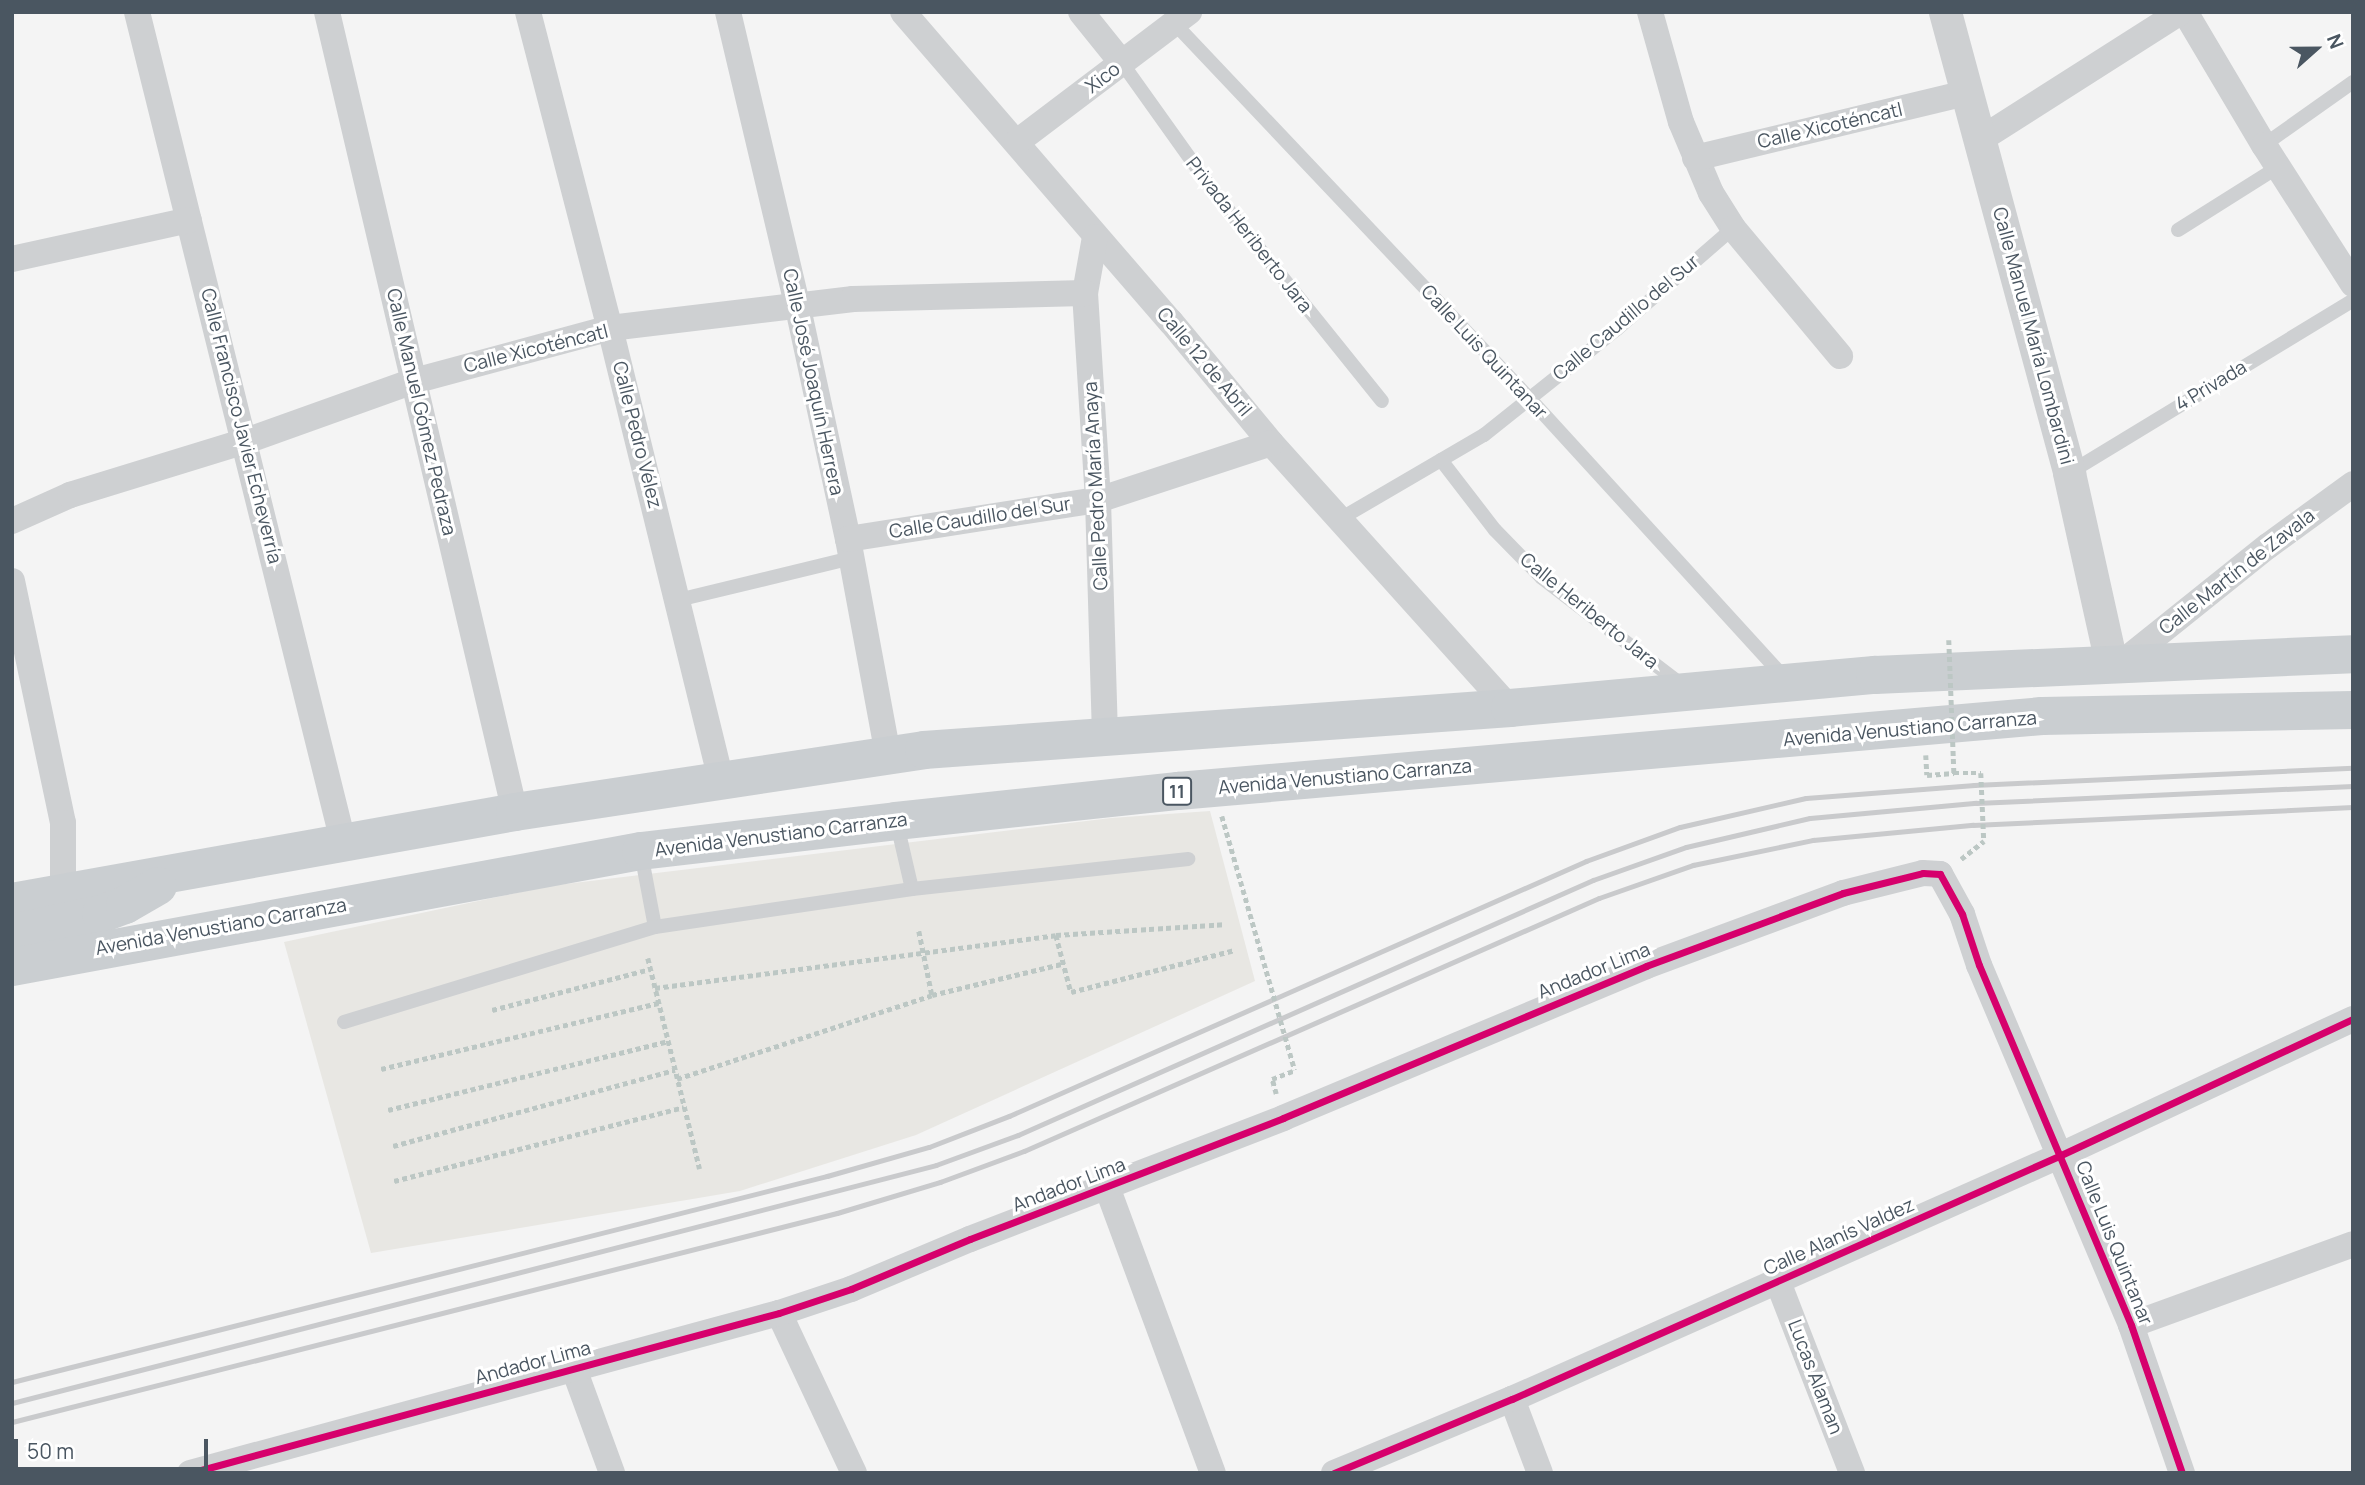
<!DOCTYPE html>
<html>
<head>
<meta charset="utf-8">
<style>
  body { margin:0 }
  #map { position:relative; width:2365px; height:1485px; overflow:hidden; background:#f4f4f4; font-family:Manrope,sans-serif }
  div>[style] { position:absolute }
  .commercial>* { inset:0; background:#e8e7e3 }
  .path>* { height:4.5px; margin-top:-2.25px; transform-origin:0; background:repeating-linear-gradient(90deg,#bcc7c4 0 5px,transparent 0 8.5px) }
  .service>* { height:14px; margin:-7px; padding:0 7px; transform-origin:7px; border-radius:7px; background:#ced0d2 }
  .minor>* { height:26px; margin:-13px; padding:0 13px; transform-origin:13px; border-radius:13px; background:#ced0d2 }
  .tertiary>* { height:33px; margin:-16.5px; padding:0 16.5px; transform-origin:16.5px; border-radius:16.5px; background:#ced0d2 }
  .primary>* { height:38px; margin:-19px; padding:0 19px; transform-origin:19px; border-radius:19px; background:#caced1 }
  .rail>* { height:5px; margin:-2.5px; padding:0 2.5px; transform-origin:2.5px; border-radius:2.5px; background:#c9cacc }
  .path-bridge>* { height:4.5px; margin-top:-2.25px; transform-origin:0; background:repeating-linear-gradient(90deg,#bcc7c4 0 5px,transparent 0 8.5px) }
  .cycleway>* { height:7px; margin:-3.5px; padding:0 3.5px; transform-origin:3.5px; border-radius:3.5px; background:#d6006c }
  span { translate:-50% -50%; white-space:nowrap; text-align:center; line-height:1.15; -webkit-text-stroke:6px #fff; paint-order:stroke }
  .shield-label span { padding:2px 5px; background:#fff; border:2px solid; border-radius:5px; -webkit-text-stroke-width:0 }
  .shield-label { font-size:18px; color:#4a5661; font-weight:700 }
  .street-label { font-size:19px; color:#4a5661 }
  .frame { position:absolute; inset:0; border:14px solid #4a5661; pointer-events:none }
  .north { position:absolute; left:2281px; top:14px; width:70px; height:70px; -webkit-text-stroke:5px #fff; paint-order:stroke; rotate:69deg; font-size:19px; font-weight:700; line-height:28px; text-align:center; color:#4a5661 }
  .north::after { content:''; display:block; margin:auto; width:24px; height:32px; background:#4a5661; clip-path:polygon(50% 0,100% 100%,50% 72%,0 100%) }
  .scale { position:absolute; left:14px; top:1439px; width:194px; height:32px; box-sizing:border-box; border:4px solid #4a5661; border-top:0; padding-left:9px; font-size:21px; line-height:24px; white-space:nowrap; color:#4a5661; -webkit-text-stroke:5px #fff; paint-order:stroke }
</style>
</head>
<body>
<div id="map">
  <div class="commercial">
    <i style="clip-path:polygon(1210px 811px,1255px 981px,916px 1135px,740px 1191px,371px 1253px,284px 942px,549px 886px,1111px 818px)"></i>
  </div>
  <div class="path">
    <i style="left:1926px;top:755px;width:20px;rotate:87deg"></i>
    <i style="left:1927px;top:775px;width:27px;rotate:-4deg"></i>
    <i style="left:1961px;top:859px;width:29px;rotate:-38deg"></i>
    <i style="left:919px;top:931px;width:65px;rotate:78.5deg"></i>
    <i style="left:1056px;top:935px;width:59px;rotate:75.3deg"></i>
    <i style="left:1071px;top:992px;width:168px;rotate:-14.4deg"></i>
    <i style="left:648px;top:958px;width:217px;rotate:76.2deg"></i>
    <i style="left:655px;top:988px;width:404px;rotate:-7.5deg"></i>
    <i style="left:1056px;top:935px;width:168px;rotate:-3.7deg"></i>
    <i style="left:492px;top:1010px;width:163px;rotate:-14.5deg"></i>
    <i style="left:381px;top:1069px;width:285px;rotate:-13.4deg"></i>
    <i style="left:677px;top:1079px;width:268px;rotate:-18.2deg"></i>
    <i style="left:932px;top:995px;width:133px;rotate:-13.5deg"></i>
    <i style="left:1276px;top:1094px;width:16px;rotate:-105deg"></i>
    <i style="left:1272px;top:1079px;width:25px;rotate:-21deg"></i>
    <i style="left:388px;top:1110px;width:288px;rotate:-13.8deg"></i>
    <i style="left:393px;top:1146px;width:292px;rotate:-15.1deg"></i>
    <i style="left:394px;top:1181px;width:299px;rotate:-14.3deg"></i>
  </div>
  <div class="service">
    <i style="left:1176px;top:25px;width:515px;rotate:46.57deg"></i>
    <i style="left:1530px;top:399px;width:379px;rotate:47.6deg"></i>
    <i style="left:1122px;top:63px;width:163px;rotate:54.5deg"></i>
    <i style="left:1217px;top:196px;width:263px;rotate:51.2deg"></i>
    <i style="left:2264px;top:145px;width:109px;rotate:-35.3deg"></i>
    <i style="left:2178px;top:230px;width:118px;rotate:-32.2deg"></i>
    <i style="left:1441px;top:460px;width:88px;rotate:52.4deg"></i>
    <i style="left:1495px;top:530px;width:67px;rotate:45.6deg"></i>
    <i style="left:1542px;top:578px;width:176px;rotate:37.4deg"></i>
    <i style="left:2069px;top:473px;width:333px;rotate:-31.3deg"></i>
    <i style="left:1340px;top:519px;width:167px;rotate:-30.3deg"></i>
    <i style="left:1484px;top:435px;width:170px;rotate:-38.6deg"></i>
    <i style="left:1617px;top:329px;width:154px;rotate:-41deg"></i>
    <i style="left:678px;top:600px;width:178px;rotate:-13.6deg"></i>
    <i style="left:641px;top:853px;width:75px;rotate:79.3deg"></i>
    <i style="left:655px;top:927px;width:260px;rotate:-8.4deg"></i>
    <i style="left:912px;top:889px;width:67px;rotate:-103deg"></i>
    <i style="left:912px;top:889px;width:278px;rotate:-6.2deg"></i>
    <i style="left:344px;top:1022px;width:325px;rotate:-17deg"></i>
  </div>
  <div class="minor">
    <i style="left:137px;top:12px;width:854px;rotate:76.05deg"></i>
    <i style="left:327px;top:12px;width:822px;rotate:76.78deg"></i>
    <i style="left:528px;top:12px;width:326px;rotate:75.5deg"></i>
    <i style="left:610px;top:328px;width:464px;rotate:76.2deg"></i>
    <i style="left:728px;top:12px;width:304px;rotate:76.7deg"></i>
    <i style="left:798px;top:308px;width:236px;rotate:77.8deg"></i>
    <i style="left:848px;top:539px;width:220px;rotate:79.5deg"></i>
    <i style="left:903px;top:12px;width:410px;rotate:49.2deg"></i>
    <i style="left:1171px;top:322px;width:157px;rotate:50.4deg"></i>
    <i style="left:1271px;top:443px;width:357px;rotate:48deg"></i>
    <i style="left:1081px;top:12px;width:65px;rotate:51.2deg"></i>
    <i style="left:1650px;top:12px;width:114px;rotate:74.3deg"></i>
    <i style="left:1681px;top:122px;width:77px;rotate:67.1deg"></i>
    <i style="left:1711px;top:193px;width:41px;rotate:57.8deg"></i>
    <i style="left:1733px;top:228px;width:167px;rotate:50.1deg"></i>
    <i style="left:2185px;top:12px;width:155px;rotate:59.3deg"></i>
    <i style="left:2264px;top:145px;width:165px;rotate:57.4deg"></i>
    <i style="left:1981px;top:139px;width:236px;rotate:-32.5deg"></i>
    <i style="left:1017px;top:142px;width:216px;rotate:-37.1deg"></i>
    <i style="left:1695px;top:158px;width:278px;rotate:-13.5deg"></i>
    <i style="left:1095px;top:237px;width:57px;rotate:100.1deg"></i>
    <i style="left:1085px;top:293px;width:207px;rotate:86.4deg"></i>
    <i style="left:1098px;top:500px;width:236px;rotate:88.3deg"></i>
    <i style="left:12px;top:259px;width:181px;rotate:-12.4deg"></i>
    <i style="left:12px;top:521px;width:64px;rotate:-24.1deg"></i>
    <i style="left:70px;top:495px;width:184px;rotate:-17.1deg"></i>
    <i style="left:246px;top:441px;width:178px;rotate:-19.7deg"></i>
    <i style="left:414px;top:381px;width:203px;rotate:-15.1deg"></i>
    <i style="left:610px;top:328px;width:245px;rotate:-6.8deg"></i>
    <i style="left:853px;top:299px;width:232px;rotate:-1.5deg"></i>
    <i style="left:848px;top:539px;width:253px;rotate:-8.9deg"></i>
    <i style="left:1098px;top:500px;width:182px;rotate:-18.2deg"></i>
    <i style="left:12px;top:581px;width:247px;rotate:78.1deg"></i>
    <i style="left:63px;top:823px;width:69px;rotate:90deg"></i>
    <i style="left:2123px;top:662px;width:186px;rotate:-38.7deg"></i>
    <i style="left:2268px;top:546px;width:105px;rotate:-36.1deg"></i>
    <i style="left:1107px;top:1187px;width:305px;rotate:69.7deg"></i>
    <i style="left:1778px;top:1282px;width:205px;rotate:68.8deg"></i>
    <i style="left:779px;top:1313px;width:177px;rotate:64.9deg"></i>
    <i style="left:2131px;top:1325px;width:236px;rotate:-20deg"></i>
    <i style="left:574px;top:1369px;width:111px;rotate:69.9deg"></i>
    <i style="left:1512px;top:1399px;width:79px;rotate:69.3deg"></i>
    <i style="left:190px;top:1473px;width:610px;rotate:-15.2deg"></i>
    <i style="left:779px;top:1313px;width:76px;rotate:-18.4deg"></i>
    <i style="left:851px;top:1289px;width:129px;rotate:-22.8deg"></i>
    <i style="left:970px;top:1239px;width:336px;rotate:-21.1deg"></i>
    <i style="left:1283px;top:1118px;width:394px;rotate:-22.7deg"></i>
    <i style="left:1646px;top:966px;width:210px;rotate:-20.3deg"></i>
    <i style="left:1843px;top:893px;width:82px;rotate:-14deg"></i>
    <i style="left:1923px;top:873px;width:17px;rotate:3deg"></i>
    <i style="left:1940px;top:874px;width:46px;rotate:61.2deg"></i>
    <i style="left:1962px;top:914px;width:54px;rotate:71.6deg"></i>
    <i style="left:1979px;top:965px;width:391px;rotate:67.1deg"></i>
    <i style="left:2131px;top:1325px;width:157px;rotate:71deg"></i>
    <i style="left:1334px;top:1473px;width:193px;rotate:-22.6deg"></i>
    <i style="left:1512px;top:1399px;width:601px;rotate:-23.96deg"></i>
    <i style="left:2061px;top:1155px;width:322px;rotate:-25deg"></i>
  </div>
  <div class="tertiary">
    <i style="left:1945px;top:12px;width:477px;rotate:74.9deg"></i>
    <i style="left:2069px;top:473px;width:195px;rotate:77.5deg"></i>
  </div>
  <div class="primary">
    <i style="left:12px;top:902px;width:511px;rotate:-10.14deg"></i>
    <i style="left:515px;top:812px;width:414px;rotate:-8.6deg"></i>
    <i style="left:924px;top:750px;width:588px;rotate:-4.1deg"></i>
    <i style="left:1510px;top:708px;width:366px;rotate:-5.2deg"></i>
    <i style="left:1875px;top:675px;width:478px;rotate:-2.5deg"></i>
    <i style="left:12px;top:933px;width:91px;rotate:-12.1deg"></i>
    <i style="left:101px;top:914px;width:26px;rotate:-21deg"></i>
    <i style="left:125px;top:905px;width:38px;rotate:-30deg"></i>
    <i style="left:12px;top:967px;width:640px;rotate:-10.45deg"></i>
    <i style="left:641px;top:851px;width:257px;rotate:-6.7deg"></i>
    <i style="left:896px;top:821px;width:284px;rotate:-6.1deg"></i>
    <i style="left:1178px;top:791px;width:867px;rotate:-4.96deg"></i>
    <i style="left:2042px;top:716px;width:311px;rotate:-1.1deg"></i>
  </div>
  <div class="rail">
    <i style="left:12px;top:1382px;width:841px;rotate:-14.19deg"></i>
    <i style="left:827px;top:1176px;width:106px;rotate:-15.9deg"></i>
    <i style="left:929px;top:1147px;width:86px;rotate:-21.2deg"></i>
    <i style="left:1009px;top:1116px;width:631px;rotate:-23.84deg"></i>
    <i style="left:1586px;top:861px;width:100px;rotate:-19.9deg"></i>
    <i style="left:1680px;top:827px;width:129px;rotate:-13deg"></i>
    <i style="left:1806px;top:798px;width:169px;rotate:-4.4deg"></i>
    <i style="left:1974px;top:785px;width:379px;rotate:-2.6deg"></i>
    <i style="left:12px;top:1403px;width:954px;rotate:-14.44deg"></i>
    <i style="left:936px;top:1165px;width:87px;rotate:-20.1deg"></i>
    <i style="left:1018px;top:1135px;width:629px;rotate:-23.92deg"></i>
    <i style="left:1593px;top:880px;width:99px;rotate:-19.5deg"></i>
    <i style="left:1686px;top:847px;width:127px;rotate:-13.2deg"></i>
    <i style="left:1810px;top:818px;width:167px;rotate:-5.2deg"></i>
    <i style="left:1976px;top:803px;width:377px;rotate:-2.6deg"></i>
    <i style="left:12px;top:1422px;width:851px;rotate:-14.22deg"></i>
    <i style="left:837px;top:1213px;width:108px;rotate:-16.8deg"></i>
    <i style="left:940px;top:1182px;width:90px;rotate:-20.3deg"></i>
    <i style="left:1024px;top:1151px;width:628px;rotate:-23.75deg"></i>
    <i style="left:1599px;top:898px;width:100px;rotate:-19.3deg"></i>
    <i style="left:1693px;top:865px;width:123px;rotate:-11.8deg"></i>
    <i style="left:1813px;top:840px;width:161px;rotate:-5.4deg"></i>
    <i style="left:1973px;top:825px;width:380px;rotate:-2.7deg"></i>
  </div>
  <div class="path-bridge">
    <i style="left:1949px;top:640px;width:133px;rotate:87.8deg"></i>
    <i style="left:1954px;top:773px;width:27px"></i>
    <i style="left:1981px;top:773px;width:68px;rotate:87.5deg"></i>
    <i style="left:1222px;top:816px;width:264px;rotate:74deg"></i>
  </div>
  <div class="cycleway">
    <i style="left:190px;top:1473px;width:610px;rotate:-15.2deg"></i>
    <i style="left:779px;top:1313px;width:76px;rotate:-18.4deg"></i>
    <i style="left:851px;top:1289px;width:129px;rotate:-22.8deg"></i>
    <i style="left:970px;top:1239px;width:336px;rotate:-21.1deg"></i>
    <i style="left:1283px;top:1118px;width:394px;rotate:-22.7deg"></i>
    <i style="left:1646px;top:966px;width:210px;rotate:-20.3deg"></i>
    <i style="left:1843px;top:893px;width:82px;rotate:-14deg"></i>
    <i style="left:1923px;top:873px;width:17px;rotate:3deg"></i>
    <i style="left:1940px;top:874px;width:46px;rotate:61.2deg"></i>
    <i style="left:1962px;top:914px;width:54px;rotate:71.6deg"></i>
    <i style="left:1979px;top:965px;width:391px;rotate:67.1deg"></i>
    <i style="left:2131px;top:1325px;width:157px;rotate:71deg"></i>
    <i style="left:1334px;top:1473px;width:193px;rotate:-22.6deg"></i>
    <i style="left:1512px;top:1399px;width:601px;rotate:-23.96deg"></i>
    <i style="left:2061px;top:1155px;width:322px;rotate:-25deg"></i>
  </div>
  <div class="shield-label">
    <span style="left:1177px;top:791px">11</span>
  </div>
  <div class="street-label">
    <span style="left:1103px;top:78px;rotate:-37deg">Xico</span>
    <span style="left:1830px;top:126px;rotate:-13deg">Calle Xicoténcatl</span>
    <span style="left:1249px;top:235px;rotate:52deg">Privada Heriberto Jara</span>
    <span style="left:1626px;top:318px;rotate:-40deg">Calle Caudillo del Sur</span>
    <span style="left:2033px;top:336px;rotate:75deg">Calle Manuel María Lombardini</span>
    <span style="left:536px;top:349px;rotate:-14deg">Calle Xicoténcatl</span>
    <span style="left:1484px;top:352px;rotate:47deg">Calle Luis Quintanar</span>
    <span style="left:1204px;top:362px;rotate:50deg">Calle 12 de Abril</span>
    <span style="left:813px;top:382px;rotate:78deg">Calle José Joaquín Herrera</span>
    <span style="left:2211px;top:386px;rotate:-31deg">4 Privada</span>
    <span style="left:421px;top:412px;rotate:77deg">Calle Manuel Gómez Pedraza</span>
    <span style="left:241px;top:426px;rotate:76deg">Calle Francisco Javier Echeverría</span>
    <span style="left:637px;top:435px;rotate:76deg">Calle Pedro Vélez</span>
    <span style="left:1096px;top:486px;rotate:-93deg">Calle Pedro María Anaya</span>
    <span style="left:980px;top:518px;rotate:-9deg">Calle Caudillo del Sur</span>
    <span style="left:2237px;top:572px;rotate:-38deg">Calle Martín de Zavala</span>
    <span style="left:1589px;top:611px;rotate:39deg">Calle Heriberto Jara</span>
    <span style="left:1910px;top:729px;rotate:-5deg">Avenida Venustiano Carranza</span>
    <span style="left:1345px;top:777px;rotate:-5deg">Avenida Venustiano Carranza</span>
    <span style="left:781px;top:835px;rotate:-7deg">Avenida Venustiano Carranza</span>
    <span style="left:221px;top:927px;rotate:-10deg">Avenida Venustiano Carranza</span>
    <span style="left:1594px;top:971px;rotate:-22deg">Andador Lima</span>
    <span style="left:1069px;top:1185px;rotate:-21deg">Andador Lima</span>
    <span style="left:1839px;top:1237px;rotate:-24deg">Calle Alanís Valdez</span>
    <span style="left:2114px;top:1243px;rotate:68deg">Calle Luis Quintanar</span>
    <span style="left:533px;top:1363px;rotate:-15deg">Andador Lima</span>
    <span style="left:1815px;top:1377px;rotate:69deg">Lucas Alaman</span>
  </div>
  <div class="frame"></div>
  <div class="north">N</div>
  <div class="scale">50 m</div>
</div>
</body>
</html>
